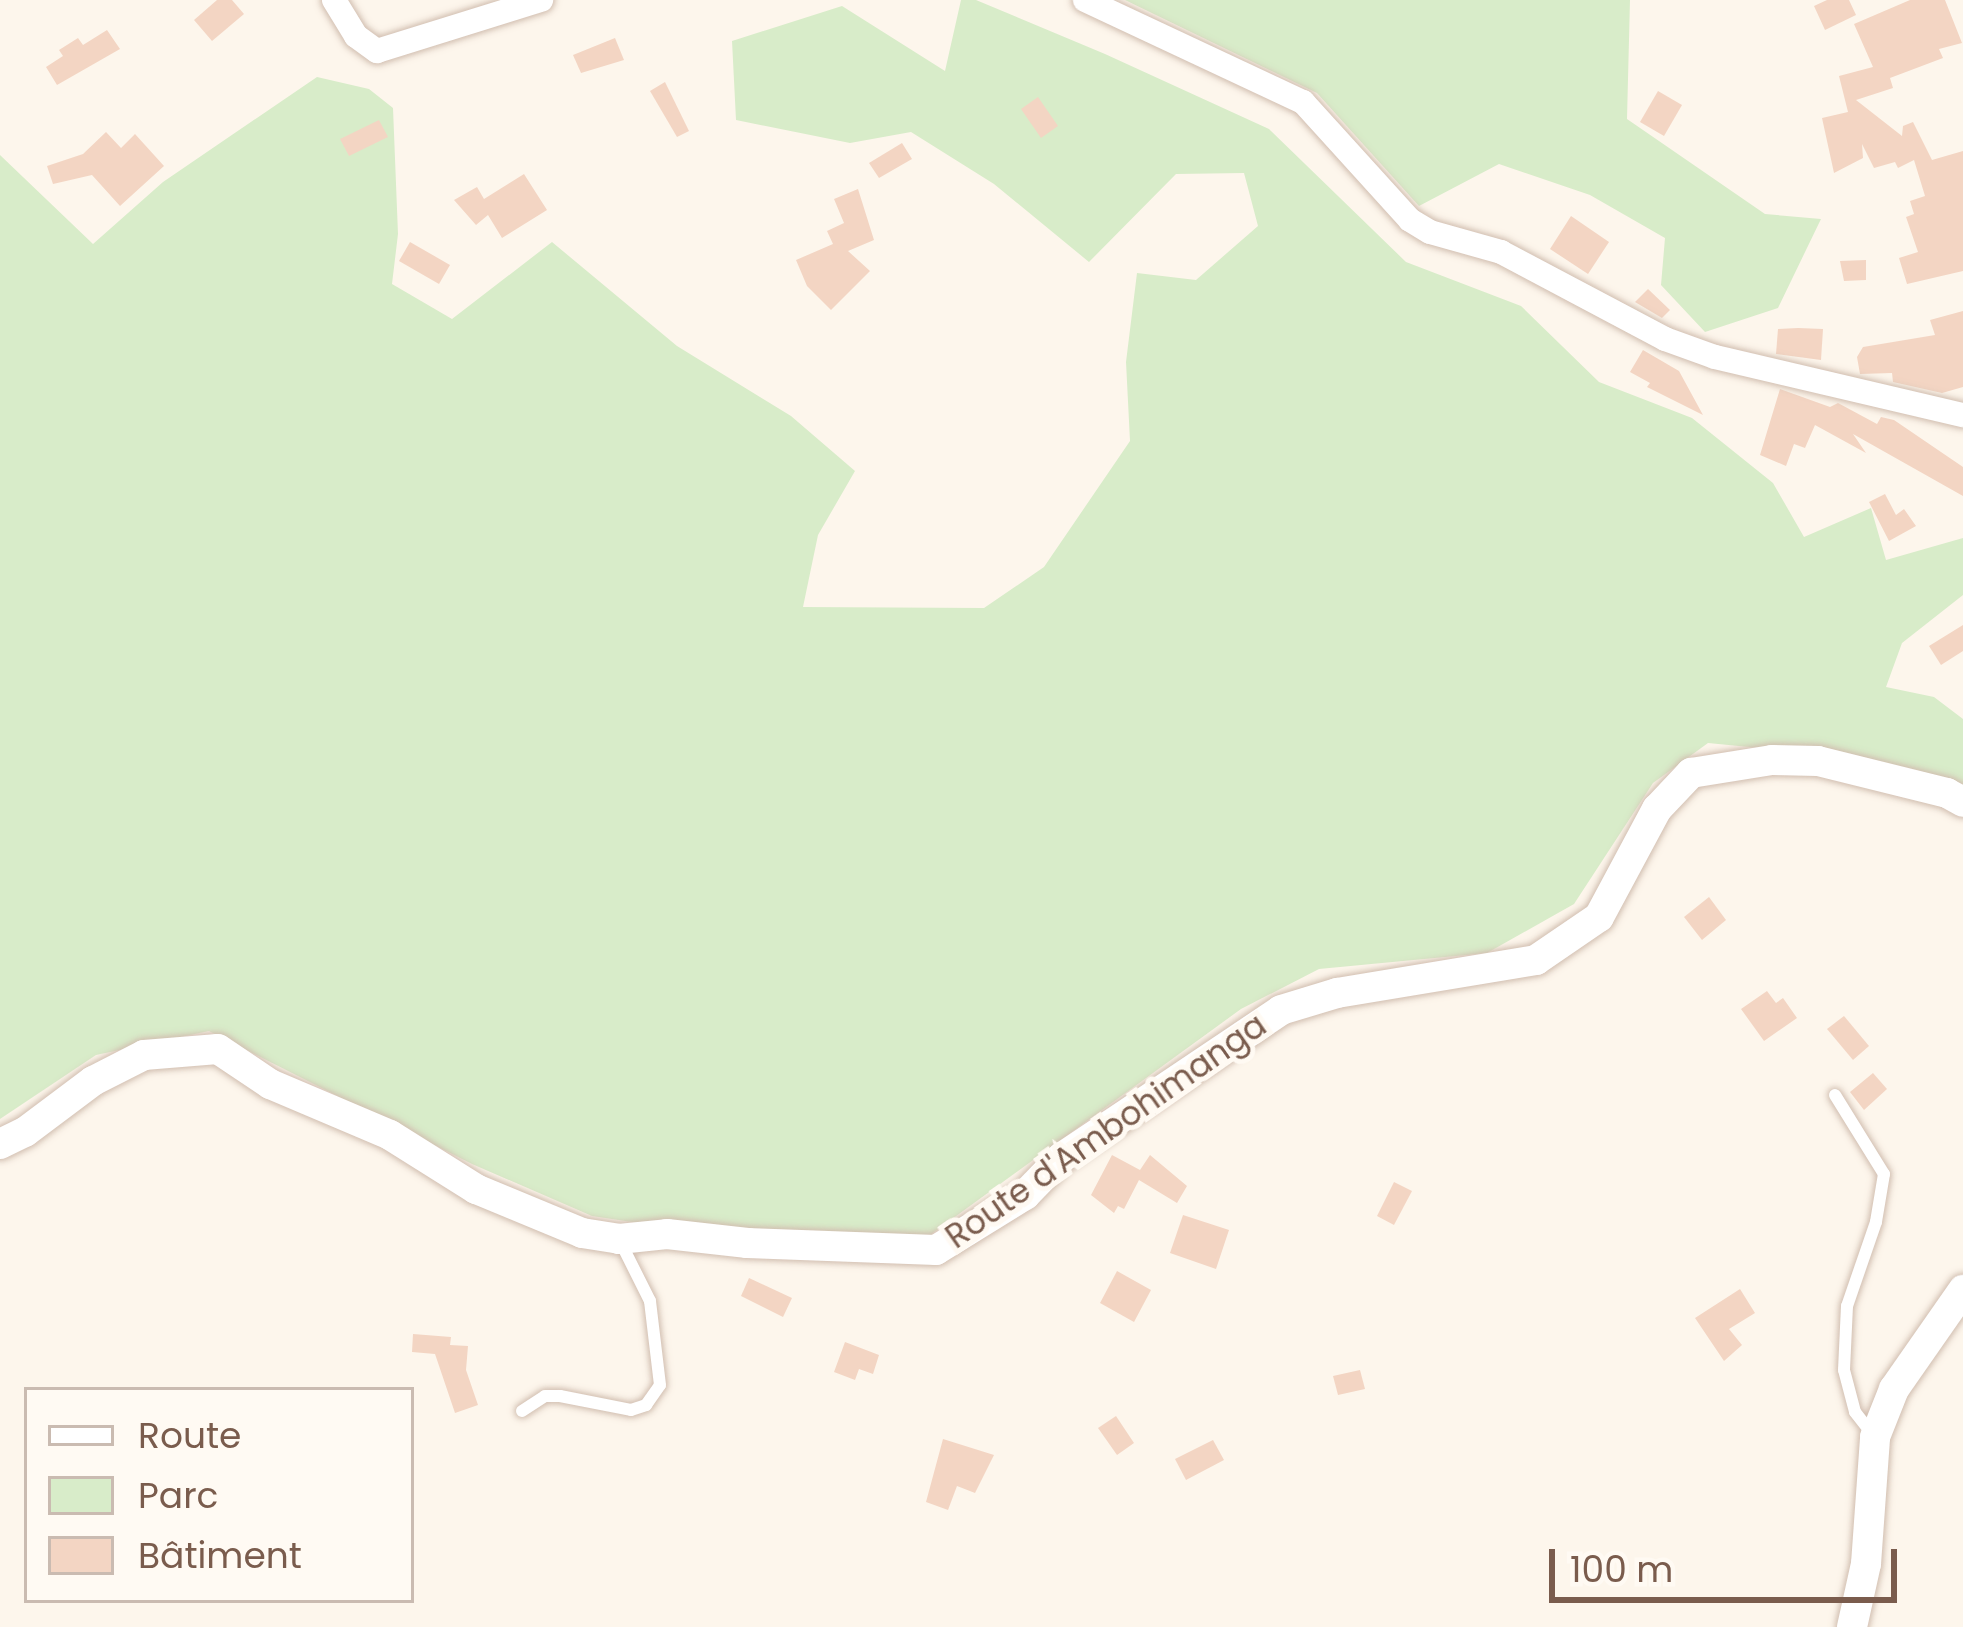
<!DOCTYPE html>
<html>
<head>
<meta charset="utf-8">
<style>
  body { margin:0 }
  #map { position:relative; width:1963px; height:1627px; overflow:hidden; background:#fdf6ec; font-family:Poppins,sans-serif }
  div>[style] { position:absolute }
  .green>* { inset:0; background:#d8ecc9 }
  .building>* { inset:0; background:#f3d5c3 }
  .roads { filter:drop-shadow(0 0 3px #d1beb0) drop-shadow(0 0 3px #d1beb0) }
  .service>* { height:12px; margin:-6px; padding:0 6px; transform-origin:6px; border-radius:6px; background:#fff }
  .minor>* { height:24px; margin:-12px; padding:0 12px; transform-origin:12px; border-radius:12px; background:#fff }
  .tertiary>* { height:30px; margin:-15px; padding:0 15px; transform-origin:15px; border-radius:15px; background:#fff }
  span { translate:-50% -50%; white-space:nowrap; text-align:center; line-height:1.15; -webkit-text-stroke:10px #fffaf3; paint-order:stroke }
  .street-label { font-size:33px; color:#7a5c4d }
  .legend { position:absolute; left:24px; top:1387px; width:390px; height:216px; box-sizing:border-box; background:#fffaf3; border:3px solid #cabbb1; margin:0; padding:15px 21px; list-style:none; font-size:36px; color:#7a5c4d }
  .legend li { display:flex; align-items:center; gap:24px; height:60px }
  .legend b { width:60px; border:3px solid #cabbb1 }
  .scale { position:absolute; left:1549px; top:1549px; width:348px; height:54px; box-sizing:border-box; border:6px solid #7a5c4d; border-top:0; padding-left:15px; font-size:36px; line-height:42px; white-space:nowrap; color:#7a5c4d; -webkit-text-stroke:9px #fffaf3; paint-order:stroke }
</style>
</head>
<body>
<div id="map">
  <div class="green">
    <i style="clip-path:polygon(961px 0,976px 0,1105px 54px,1269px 129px,1406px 262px,1521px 306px,1599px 382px,1692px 418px,1773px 483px,1804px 537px,1871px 508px,1886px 560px,1963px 538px,1963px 595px,1902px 643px,1886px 687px,1934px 697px,1963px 719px,1963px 793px,1811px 753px,1708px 743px,1653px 783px,1574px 904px,1487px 953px,1319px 969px,1241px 1009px,930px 1235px,771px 1243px,592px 1216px,472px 1164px,209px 1031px,96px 1055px,0 1119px,0 155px,93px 244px,163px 182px,317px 77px,369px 89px,393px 108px,398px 234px,392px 284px,452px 319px,552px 242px,677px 346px,791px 416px,855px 471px,818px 535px,803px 607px,984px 608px,1044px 567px,1130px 441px,1126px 362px,1137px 273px,1196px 280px,1258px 226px,1244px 173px,1176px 174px,1089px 262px,994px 184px,911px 132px,850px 143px,736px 120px,732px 41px,842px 6px,945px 71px)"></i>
    <i style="clip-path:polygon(1125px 0,1630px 0,1627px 119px,1765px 214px,1821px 219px,1778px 308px,1705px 332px,1661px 285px,1665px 238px,1590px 195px,1499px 164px,1419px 206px,1317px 93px)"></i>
  </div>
  <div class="building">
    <i style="clip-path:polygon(217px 0,232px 0,244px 14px,212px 41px,194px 20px)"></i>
    <i style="clip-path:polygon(1827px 0,1849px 0,1856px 15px,1825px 30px,1814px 6px)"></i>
    <i style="clip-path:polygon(1910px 0,1945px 0,1962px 43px,1939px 49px,1943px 58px,1890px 78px,1893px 88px,1856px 100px,1902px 136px,1903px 126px,1913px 122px,1932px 160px,1963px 151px,1963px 271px,1907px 284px,1899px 258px,1918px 252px,1906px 217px,1914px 214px,1910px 201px,1925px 196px,1914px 160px,1898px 168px,1895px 162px,1874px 168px,1862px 144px,1863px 158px,1834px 173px,1822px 118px,1848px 112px,1839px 76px,1873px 67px,1854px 24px)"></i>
    <i style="clip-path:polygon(107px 30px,120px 49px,57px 85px,46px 67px,63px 56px,59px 50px,78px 38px,83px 45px)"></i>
    <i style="clip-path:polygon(615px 38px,624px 60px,581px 73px,573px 55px)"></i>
    <i style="clip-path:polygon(665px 82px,689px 131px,677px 137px,650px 91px)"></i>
    <i style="clip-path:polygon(1658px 91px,1682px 105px,1664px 136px,1640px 122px)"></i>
    <i style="clip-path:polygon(1038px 97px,1058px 126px,1041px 138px,1021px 109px)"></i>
    <i style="clip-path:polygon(379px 120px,388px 137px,349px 156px,340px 139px)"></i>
    <i style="clip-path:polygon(106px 132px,121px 148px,135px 134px,164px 166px,120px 206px,92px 175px,53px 184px,47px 166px,83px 154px)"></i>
    <i style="clip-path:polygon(902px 143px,912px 159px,879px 178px,869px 163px)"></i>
    <i style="clip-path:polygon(524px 174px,547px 210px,502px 238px,488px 215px,476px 225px,454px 200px,477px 187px,484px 199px)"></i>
    <i style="clip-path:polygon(858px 189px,874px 240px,848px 251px,870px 271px,831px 310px,807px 286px,796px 260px,833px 244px,827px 231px,844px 223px,834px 199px)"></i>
    <i style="clip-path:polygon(1571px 216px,1609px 242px,1588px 274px,1550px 249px)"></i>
    <i style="clip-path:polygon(410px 242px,450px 265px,439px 284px,399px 261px)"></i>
    <i style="clip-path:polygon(1866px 260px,1866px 280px,1844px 281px,1840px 261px)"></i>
    <i style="clip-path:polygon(1648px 289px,1670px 310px,1662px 318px,1635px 302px)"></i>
    <i style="clip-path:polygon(1963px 311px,1963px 387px,1942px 393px,1893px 382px,1892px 373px,1860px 374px,1857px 357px,1863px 347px,1935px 335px,1930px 320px)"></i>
    <i style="clip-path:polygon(1798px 328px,1823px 329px,1821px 360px,1776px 354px,1778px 329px)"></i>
    <i style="clip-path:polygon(1643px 350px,1679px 371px,1703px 415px,1647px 387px,1650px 383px,1630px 372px)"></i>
    <i style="clip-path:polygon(1780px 389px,1830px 407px,1838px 403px,1877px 424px,1881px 417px,1894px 420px,1963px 467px,1963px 496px,1853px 434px,1866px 453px,1815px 425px,1805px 448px,1794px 444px,1786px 466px,1760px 455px)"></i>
    <i style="clip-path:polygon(1885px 494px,1896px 515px,1904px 509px,1916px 526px,1889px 541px,1869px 502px)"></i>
    <i style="clip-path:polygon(1963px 625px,1963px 651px,1941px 665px,1929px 646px)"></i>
    <i style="clip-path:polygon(1709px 897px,1726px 920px,1702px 940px,1684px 917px)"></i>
    <i style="clip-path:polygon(1767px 991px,1776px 1003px,1783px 998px,1797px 1018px,1764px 1041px,1741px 1009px)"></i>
    <i style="clip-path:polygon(1844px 1016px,1869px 1046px,1853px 1060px,1827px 1029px)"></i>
    <i style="clip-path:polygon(1873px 1073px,1887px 1089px,1864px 1110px,1850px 1092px)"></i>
    <i style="clip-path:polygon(1112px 1155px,1140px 1170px,1150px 1155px,1187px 1186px,1177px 1203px,1139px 1180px,1124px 1209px,1118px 1206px,1114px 1213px,1091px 1195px)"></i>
    <i style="clip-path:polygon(1394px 1182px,1412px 1191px,1394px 1225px,1377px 1216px)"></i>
    <i style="clip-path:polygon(1183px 1215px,1229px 1230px,1216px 1269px,1170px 1253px)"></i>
    <i style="clip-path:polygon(1117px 1271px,1151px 1290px,1134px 1322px,1100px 1303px)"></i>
    <i style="clip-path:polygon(749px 1278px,792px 1298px,783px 1317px,741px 1296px)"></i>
    <i style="clip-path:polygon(1740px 1289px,1755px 1313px,1729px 1329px,1742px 1345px,1724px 1361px,1695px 1318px)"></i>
    <i style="clip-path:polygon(413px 1334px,451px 1337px,450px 1345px,468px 1346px,466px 1370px,478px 1405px,455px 1413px,435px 1354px,412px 1352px)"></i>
    <i style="clip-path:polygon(845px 1342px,879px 1355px,873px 1374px,859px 1369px,855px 1380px,834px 1372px)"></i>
    <i style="clip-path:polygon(1360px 1370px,1365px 1389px,1338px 1395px,1333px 1376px)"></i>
    <i style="clip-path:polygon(1116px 1416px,1134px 1443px,1117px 1455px,1098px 1428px)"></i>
    <i style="clip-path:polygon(943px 1439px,994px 1455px,975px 1493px,957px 1486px,948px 1510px,926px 1502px)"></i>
    <i style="clip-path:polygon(1213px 1440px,1224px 1460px,1186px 1480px,1175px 1459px)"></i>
  </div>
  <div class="roads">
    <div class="service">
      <i style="left:1835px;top:1095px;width:93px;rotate:58.2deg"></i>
      <i style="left:1884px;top:1174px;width:49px;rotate:99.5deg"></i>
      <i style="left:1876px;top:1222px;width:89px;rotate:109deg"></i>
      <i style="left:1847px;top:1306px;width:64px;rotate:92.7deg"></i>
      <i style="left:1844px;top:1370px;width:43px;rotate:75.3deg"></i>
      <i style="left:1855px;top:1412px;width:31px;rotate:52deg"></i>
      <i style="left:522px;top:1411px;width:27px;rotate:-33deg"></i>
      <i style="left:545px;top:1396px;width:15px"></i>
      <i style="left:560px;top:1396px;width:72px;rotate:11.2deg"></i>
      <i style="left:631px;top:1410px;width:16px;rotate:-18deg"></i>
      <i style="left:646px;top:1405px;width:24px;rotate:-55deg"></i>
      <i style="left:660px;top:1385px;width:85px;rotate:-96.8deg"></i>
      <i style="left:650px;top:1301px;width:67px;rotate:-116.6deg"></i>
    </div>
    <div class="minor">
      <i style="left:334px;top:0;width:42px;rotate:58.6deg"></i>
      <i style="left:356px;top:36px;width:26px;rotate:36deg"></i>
      <i style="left:377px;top:51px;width:172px;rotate:-17.3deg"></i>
      <i style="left:1085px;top:0;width:241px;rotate:25.1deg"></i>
      <i style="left:1303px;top:102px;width:159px;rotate:47.8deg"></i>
      <i style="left:1410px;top:220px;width:23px;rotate:31deg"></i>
      <i style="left:1430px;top:232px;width:74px;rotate:15.7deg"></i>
      <i style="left:1501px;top:252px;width:186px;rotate:27.9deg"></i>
      <i style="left:1665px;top:339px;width:53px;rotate:19.8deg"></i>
      <i style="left:1715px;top:357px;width:255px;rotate:13.2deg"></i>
    </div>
    <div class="tertiary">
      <i style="left:0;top:1144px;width:28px;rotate:-26deg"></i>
      <i style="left:25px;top:1132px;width:85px;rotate:-36.9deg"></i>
      <i style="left:93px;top:1081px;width:57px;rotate:-27deg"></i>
      <i style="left:144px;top:1055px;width:74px;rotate:-4.6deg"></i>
      <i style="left:218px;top:1049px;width:63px;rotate:33.9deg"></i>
      <i style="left:270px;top:1084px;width:130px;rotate:23deg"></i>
      <i style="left:390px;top:1135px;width:102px;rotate:32.1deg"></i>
      <i style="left:476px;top:1189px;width:115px;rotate:22.5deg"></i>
      <i style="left:582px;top:1233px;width:37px;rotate:9deg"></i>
      <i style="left:619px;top:1239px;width:48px;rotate:-5.9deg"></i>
      <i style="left:667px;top:1234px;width:81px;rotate:6.4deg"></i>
      <i style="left:747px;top:1243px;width:189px;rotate:2.1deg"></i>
      <i style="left:936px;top:1250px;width:105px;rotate:-31.7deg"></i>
      <i style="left:1025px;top:1195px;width:52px;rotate:-45.8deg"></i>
      <i style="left:1061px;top:1158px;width:265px;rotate:-33.9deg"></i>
      <i style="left:1281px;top:1010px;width:59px;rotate:-16.9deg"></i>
      <i style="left:1337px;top:993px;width:202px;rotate:-9.4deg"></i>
      <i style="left:1536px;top:960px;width:76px;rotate:-34.3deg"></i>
      <i style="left:1599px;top:917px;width:123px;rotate:-61.8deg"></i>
      <i style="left:1657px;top:809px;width:50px;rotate:-46.6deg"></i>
      <i style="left:1691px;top:773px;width:82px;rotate:-9.1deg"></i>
      <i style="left:1772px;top:760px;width:46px;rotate:1.2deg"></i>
      <i style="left:1818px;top:761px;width:133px;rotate:13.9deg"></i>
      <i style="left:1947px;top:793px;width:18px;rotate:29deg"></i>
      <i style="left:1852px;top:1627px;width:65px;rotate:-77.5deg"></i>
      <i style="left:1866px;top:1564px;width:127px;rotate:-85.9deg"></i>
      <i style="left:1875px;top:1437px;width:52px;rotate:-68.4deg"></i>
      <i style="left:1894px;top:1389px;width:121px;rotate:-55.1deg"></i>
    </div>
  </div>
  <div class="street-label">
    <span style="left:1106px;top:1131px;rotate:-35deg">Route d'Ambohimanga</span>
  </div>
  <ul class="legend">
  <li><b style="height:15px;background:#fff"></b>Route</li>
  <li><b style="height:33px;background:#d8ecc9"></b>Parc</li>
  <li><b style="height:33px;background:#f3d5c3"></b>Bâtiment</li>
  </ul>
  <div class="scale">100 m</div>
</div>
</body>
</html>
